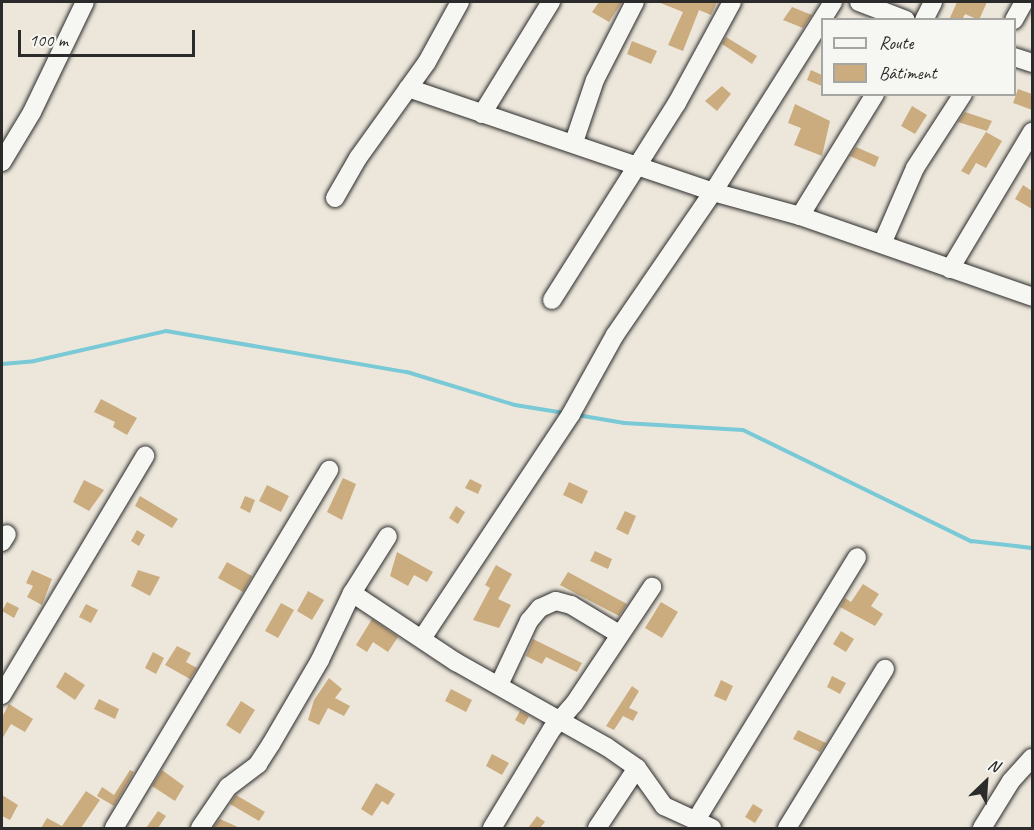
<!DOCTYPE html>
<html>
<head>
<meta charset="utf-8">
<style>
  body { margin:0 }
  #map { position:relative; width:1034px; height:830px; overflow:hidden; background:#ede7db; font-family:Caveat,sans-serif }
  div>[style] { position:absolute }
  .stream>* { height:4px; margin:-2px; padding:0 2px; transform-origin:2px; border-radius:2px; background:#7ac9d7 }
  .building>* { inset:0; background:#cbac7f }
  .roads { filter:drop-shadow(0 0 2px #2b2b2b) drop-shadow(0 0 2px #2b2b2b) }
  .minor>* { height:18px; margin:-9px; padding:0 9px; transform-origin:9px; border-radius:9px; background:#f6f6f2 }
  span { translate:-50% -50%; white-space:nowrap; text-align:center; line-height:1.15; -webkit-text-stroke:4.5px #f6f6f2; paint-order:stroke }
  .frame { position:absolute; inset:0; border:3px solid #2b2b2b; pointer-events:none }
  .legend { position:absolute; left:821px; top:18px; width:195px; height:78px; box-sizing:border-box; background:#f6f6f2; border:2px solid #a5a5a2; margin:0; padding:8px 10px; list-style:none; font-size:18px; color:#2b2b2b }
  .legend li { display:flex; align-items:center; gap:12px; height:30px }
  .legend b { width:30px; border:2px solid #a5a5a2 }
  .north { position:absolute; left:956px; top:752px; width:60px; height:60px; -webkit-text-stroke:4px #f6f6f2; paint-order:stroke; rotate:25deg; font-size:16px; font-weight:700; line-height:24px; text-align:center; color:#2b2b2b }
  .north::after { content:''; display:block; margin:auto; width:21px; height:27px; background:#2b2b2b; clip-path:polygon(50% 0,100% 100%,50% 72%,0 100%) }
  .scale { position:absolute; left:18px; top:30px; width:177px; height:27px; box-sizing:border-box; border:3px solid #2b2b2b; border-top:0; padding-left:8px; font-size:18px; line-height:21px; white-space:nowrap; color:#2b2b2b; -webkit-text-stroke:4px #f6f6f2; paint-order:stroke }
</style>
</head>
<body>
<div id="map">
  <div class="stream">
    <i style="left:2px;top:364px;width:32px;rotate:-5deg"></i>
    <i style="left:34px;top:361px;width:135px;rotate:-12.8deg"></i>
    <i style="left:166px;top:331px;width:244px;rotate:9.7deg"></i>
    <i style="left:407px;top:372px;width:113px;rotate:17deg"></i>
    <i style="left:515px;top:405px;width:50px;rotate:9.3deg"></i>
    <i style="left:577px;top:415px;width:48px;rotate:9.7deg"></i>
    <i style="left:624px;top:423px;width:119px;rotate:3.4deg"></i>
    <i style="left:743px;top:430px;width:254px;rotate:26deg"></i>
    <i style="left:971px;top:541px;width:61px;rotate:6.5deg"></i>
  </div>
  <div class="building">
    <i style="clip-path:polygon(599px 2px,622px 2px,609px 22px,592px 12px)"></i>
    <i style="clip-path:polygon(658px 2px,717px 2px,711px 15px,699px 10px,683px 51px,668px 45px,683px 12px)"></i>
    <i style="clip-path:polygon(957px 2px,987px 2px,979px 20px,965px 14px,962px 20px,949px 20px)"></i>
    <i style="clip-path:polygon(792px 7px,812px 15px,803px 28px,783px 20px)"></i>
    <i style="clip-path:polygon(726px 37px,757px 56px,752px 64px,722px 44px)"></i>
    <i style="clip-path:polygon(632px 41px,657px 51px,651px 64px,627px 54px)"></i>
    <i style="clip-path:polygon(811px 70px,822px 75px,822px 86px,807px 80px)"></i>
    <i style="clip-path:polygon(722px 86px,731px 94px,717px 111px,705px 101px)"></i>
    <i style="clip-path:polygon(1018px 89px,1032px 94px,1032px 110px,1013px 103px)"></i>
    <i style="clip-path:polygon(795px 104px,830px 121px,822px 156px,794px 145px,801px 128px,788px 123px)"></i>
    <i style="clip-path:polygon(912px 106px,927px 115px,915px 134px,901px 126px)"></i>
    <i style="clip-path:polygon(965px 112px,992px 121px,987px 131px,958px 122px)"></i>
    <i style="clip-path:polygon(986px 132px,1002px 141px,986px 168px,976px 163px,969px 175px,961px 171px)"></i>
    <i style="clip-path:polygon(856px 147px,879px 157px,875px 167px,850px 156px)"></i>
    <i style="clip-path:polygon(1023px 185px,1032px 191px,1032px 209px,1015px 199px)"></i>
    <i style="clip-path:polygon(101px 399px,137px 418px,127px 435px,113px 427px,115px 422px,94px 412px)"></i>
    <i style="clip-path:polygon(343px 478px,356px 484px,342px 520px,327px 512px)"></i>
    <i style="clip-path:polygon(470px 479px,482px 485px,478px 494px,465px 488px)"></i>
    <i style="clip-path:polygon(84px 480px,104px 490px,89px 511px,73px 502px)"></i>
    <i style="clip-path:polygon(569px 482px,588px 491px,582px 504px,563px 495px)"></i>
    <i style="clip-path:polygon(267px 485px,289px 496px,281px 512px,259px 501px)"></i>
    <i style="clip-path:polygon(140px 496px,178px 519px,172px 528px,135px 506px)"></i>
    <i style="clip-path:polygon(245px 496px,255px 500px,250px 513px,240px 508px)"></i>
    <i style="clip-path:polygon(456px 506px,465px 512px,458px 524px,449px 518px)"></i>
    <i style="clip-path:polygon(625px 511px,636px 516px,628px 535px,616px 529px)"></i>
    <i style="clip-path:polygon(137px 530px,145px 535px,139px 546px,131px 541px)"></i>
    <i style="clip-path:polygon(595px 551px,612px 559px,608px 569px,590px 561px)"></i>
    <i style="clip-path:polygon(397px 552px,433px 572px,427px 582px,414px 575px,408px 586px,390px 576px)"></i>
    <i style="clip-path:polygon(227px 562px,252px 576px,243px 592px,218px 578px)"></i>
    <i style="clip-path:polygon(496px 565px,512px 574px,498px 599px,511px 605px,499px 628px,473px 620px,490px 588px,485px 585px)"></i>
    <i style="clip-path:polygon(32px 570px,52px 579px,42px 605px,27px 597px,33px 586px,26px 583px)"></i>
    <i style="clip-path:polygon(138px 570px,160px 577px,150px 596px,131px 586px)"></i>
    <i style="clip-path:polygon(568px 572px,627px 604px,619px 616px,560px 585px)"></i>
    <i style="clip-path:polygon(863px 584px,879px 594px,871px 606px,883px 614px,875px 626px,840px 607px,845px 598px,851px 602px)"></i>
    <i style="clip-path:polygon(308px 591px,324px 600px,312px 620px,297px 611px)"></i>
    <i style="clip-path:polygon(7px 602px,19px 608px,14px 618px,2px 611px)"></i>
    <i style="clip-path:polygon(661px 602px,678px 612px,662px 638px,645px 628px)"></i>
    <i style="clip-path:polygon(281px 603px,294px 610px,278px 638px,265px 631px)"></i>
    <i style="clip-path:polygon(86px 604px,98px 610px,91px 623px,79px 617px)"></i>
    <i style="clip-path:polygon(372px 619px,398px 637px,388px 652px,373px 642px,367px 652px,356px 645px)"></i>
    <i style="clip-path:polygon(841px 631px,854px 639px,846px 652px,833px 644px)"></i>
    <i style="clip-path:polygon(533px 639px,582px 663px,577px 672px,546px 657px,542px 664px,526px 656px)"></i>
    <i style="clip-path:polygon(177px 646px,191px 653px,186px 662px,197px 668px,190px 679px,165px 665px)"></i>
    <i style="clip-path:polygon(153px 652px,164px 658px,156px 674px,145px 668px)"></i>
    <i style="clip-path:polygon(65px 672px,85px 685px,75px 700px,56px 687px)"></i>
    <i style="clip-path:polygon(832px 676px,846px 683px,840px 694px,827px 687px)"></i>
    <i style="clip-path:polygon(329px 678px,342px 689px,335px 698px,350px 706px,344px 716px,328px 708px,319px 725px,308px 720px,314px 700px)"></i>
    <i style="clip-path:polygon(721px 680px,733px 686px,726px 701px,714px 696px)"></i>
    <i style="clip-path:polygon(632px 686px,639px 691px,629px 708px,638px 712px,633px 721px,623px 716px,614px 730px,606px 726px)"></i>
    <i style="clip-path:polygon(451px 689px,472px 700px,466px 712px,445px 701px)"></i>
    <i style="clip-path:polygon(99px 699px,119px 709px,115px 719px,94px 709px)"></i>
    <i style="clip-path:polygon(241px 701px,255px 710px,240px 734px,226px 725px)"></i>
    <i style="clip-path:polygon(9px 704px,33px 719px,25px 732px,11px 724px,2px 739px,2px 717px)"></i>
    <i style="clip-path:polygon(520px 711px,529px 716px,524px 725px,515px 720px)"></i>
    <i style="clip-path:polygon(798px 730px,826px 743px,820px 752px,793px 739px)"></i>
    <i style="clip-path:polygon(492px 754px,509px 763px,502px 775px,486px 766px)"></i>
    <i style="clip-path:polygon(130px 770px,134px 772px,114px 806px,97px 796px,102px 787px,114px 795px)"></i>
    <i style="clip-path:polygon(162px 770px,184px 786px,175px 801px,152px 786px)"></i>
    <i style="clip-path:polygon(376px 783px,395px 794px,388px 805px,382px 801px,372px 816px,361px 809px)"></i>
    <i style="clip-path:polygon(86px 791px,100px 800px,81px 828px,41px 828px,47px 818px,62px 826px)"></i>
    <i style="clip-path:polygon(2px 795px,18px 805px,10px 820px,2px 816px)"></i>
    <i style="clip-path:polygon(236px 795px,265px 812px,259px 821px,230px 804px)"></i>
    <i style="clip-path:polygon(753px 804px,763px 810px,755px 823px,745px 817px)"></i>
    <i style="clip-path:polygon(158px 811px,166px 816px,158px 828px,146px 828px)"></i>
    <i style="clip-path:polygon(537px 816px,545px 822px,540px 828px,528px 828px)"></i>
    <i style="clip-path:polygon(220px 819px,240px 828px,213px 828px)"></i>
  </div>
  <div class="roads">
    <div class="minor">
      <i style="left:859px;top:2px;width:50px;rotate:21deg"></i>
      <i style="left:924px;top:20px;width:20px;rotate:-63deg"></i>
      <i style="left:1014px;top:20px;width:21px;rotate:-61deg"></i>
      <i style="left:1014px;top:57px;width:19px;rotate:18deg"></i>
      <i style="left:408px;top:88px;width:322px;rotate:18.8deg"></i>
      <i style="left:713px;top:192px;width:90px;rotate:15.4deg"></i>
      <i style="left:800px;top:216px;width:246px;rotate:19.2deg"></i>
      <i style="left:482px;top:114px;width:132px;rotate:-58.4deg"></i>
      <i style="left:574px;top:142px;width:65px;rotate:-71.3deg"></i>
      <i style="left:595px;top:80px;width:88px;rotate:-62.9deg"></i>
      <i style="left:2px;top:162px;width:58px;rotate:-59deg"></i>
      <i style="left:32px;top:112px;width:122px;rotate:-64.3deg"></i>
      <i style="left:335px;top:198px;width:46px;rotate:-60.1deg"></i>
      <i style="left:358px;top:158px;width:118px;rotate:-54.3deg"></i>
      <i style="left:427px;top:62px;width:68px;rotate:-61.2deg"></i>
      <i style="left:800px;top:216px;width:143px;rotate:-58.4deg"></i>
      <i style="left:882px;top:244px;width:83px;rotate:-66.5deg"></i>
      <i style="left:915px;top:168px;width:88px;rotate:-57deg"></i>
      <i style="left:950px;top:269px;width:160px;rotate:-59.1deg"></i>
      <i style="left:552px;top:300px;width:233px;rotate:-57.6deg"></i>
      <i style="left:677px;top:103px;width:115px;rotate:-61.4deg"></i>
      <i style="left:2px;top:542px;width:9px;rotate:-58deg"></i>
      <i style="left:352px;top:593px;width:125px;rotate:33.6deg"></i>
      <i style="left:456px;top:662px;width:173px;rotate:29.4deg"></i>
      <i style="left:607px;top:747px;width:37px;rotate:35deg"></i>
      <i style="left:637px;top:768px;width:47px;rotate:54.6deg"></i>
      <i style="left:664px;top:806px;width:53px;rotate:24.6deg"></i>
      <i style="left:423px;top:637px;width:268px;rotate:-56.4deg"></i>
      <i style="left:571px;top:414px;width:90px;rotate:-60.9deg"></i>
      <i style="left:615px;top:335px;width:173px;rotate:-55.6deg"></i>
      <i style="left:713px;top:192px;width:225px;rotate:-57.7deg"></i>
      <i style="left:499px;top:685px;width:71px;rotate:-64.9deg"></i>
      <i style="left:529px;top:621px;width:17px;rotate:-50deg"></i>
      <i style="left:540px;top:608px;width:17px;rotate:-24deg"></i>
      <i style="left:556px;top:601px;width:16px;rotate:15deg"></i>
      <i style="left:571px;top:605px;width:56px;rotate:31.1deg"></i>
      <i style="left:2px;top:695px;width:279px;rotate:-59.1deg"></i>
      <i style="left:696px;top:820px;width:308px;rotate:-58.5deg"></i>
      <i style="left:114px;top:828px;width:418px;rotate:-59deg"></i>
      <i style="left:200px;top:828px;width:50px;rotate:-55.7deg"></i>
      <i style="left:228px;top:787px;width:38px;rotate:-37deg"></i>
      <i style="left:258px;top:764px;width:24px;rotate:-57deg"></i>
      <i style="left:271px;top:744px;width:97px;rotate:-59.7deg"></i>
      <i style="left:320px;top:660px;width:74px;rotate:-64.5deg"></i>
      <i style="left:352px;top:593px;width:67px;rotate:-57.7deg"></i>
      <i style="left:492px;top:828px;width:116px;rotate:-58.8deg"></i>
      <i style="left:552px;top:729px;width:33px;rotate:-49deg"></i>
      <i style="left:574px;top:704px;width:141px;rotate:-56.3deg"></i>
      <i style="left:597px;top:828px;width:72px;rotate:-56.3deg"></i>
      <i style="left:787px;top:828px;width:187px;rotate:-58.4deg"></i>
      <i style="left:982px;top:828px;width:55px;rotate:-58.3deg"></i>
      <i style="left:1011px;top:781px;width:31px;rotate:-48deg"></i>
    </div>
  </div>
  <div class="frame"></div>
  <ul class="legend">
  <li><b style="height:8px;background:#f6f6f2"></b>Route</li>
  <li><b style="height:16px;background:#cbac7f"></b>Bâtiment</li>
  </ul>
  <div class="north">N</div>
  <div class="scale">100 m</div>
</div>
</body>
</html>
